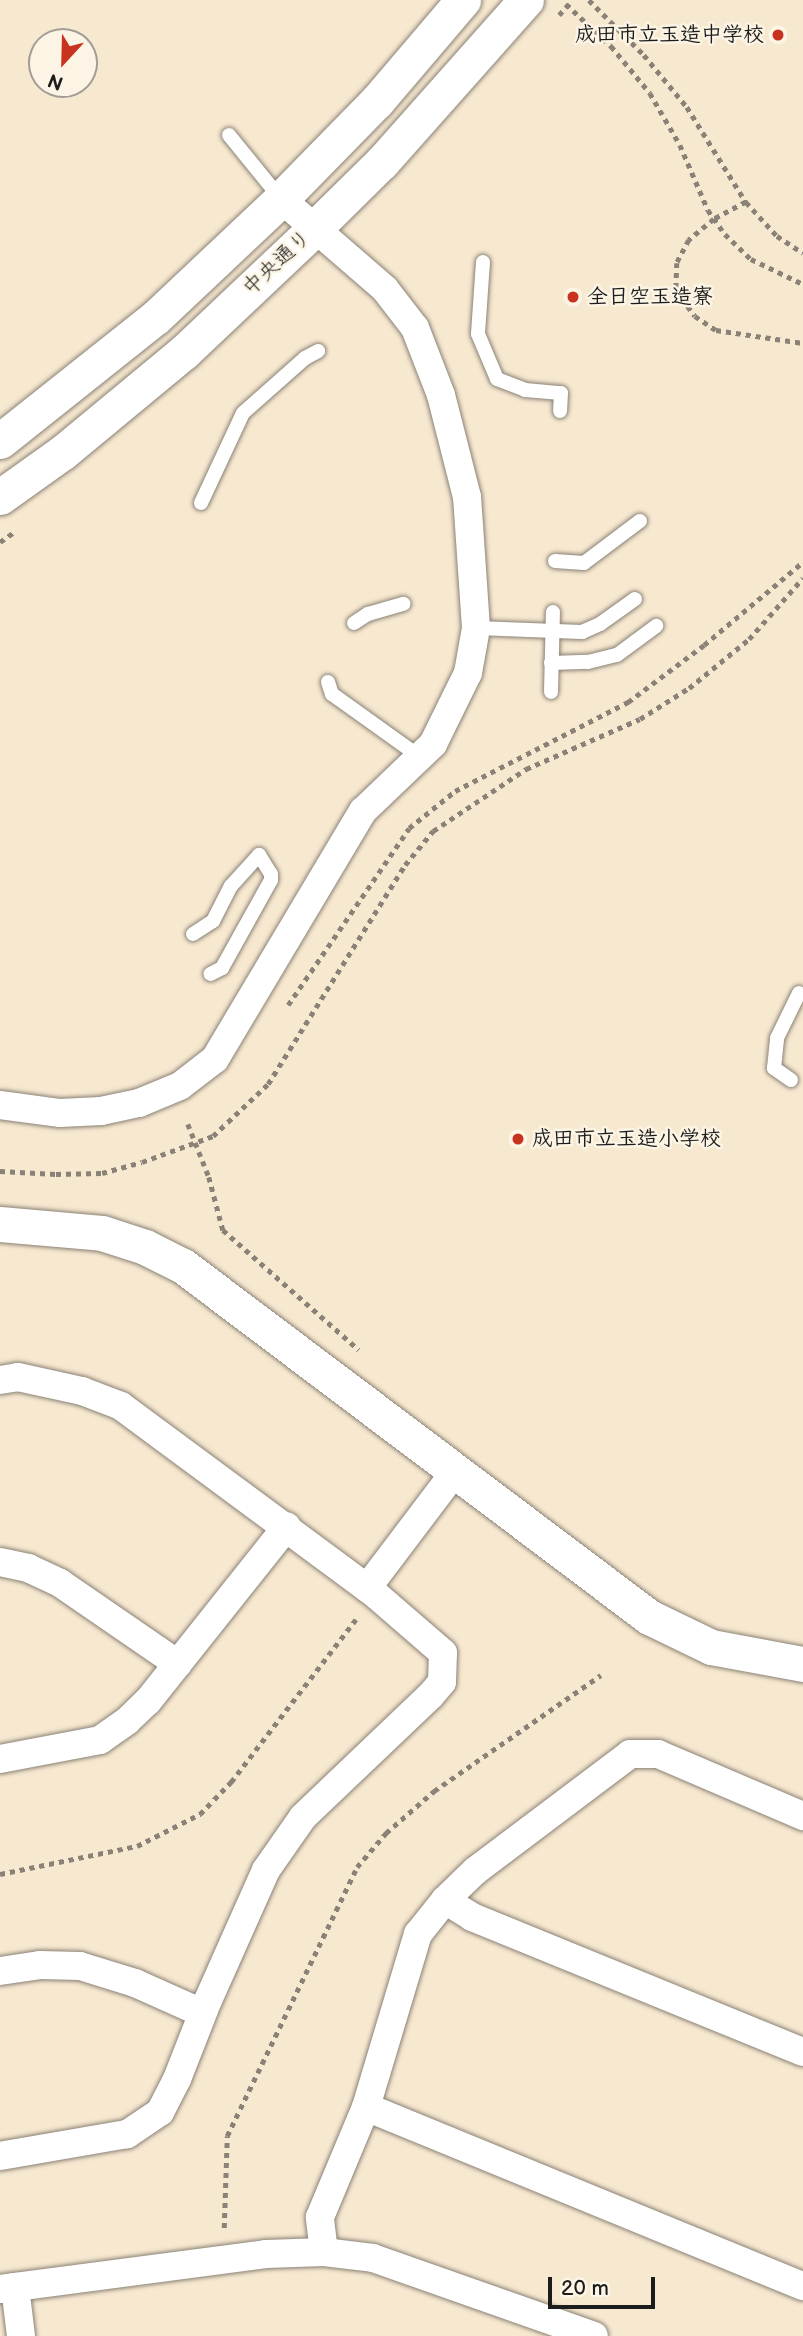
<!DOCTYPE html>
<html>
<head>
<meta charset="utf-8">
<style>
  body { margin:0 }
  #map { position:relative; width:803px; height:2336px; overflow:hidden; background:#f7e8d0; font-family:"Balsamiq Sans","Klee One",sans-serif }
  div>[style] { position:absolute }
  .path>* { height:4.5px; margin-top:-2.25px; transform-origin:0; background:repeating-linear-gradient(90deg,#8a8276 0 5px,transparent 0 10px) }
  .roads { filter:drop-shadow(0 0 2px #8a8276) drop-shadow(0 0 2px #8a8276) }
  .service>* { height:14px; margin:-7px; padding:0 7px; transform-origin:7px; border-radius:7px; background:#fff }
  .minor>* { height:28px; margin:-14px; padding:0 14px; transform-origin:14px; border-radius:14px; background:#fff }
  .tertiary>* { height:35px; margin:-17.5px; padding:0 17.5px; transform-origin:17.5px; border-radius:17.5px; background:#fff }
  .path-bridge>* { height:4.5px; margin-top:-2.25px; transform-origin:0; background:repeating-linear-gradient(90deg,#8a8276 0 5px,transparent 0 10px) }
  .dots>* { width:19px; height:19px; translate:-50% -50%; box-sizing:border-box; border:4px solid #fcf5e5; border-radius:50% }
  span { translate:-50% -50%; white-space:nowrap; text-align:center; line-height:1.15; -webkit-text-stroke:5px #fcf5e5; paint-order:stroke }
  .poi-label { font-size:21px; color:#1c1c1c; font-weight:700 }
  .right { translate:-100% -50%; text-align:right }
  .left { translate:0 -50%; text-align:left }
  .street-label { font-size:21px; color:#1c1c1c }
  .north { position:absolute; left:28px; top:28px; width:70px; height:70px; box-sizing:border-box; background:#fcf5e5; border:2px solid #a29e95; border-radius:50%; rotate:202deg; font-size:19px; font-weight:700; line-height:28px; text-align:center; color:#1c1c1c }
  .north::after { content:''; display:block; margin:auto; width:24px; height:32px; background:#c8321e; clip-path:polygon(50% 0,100% 100%,50% 72%,0 100%) }
  .scale { position:absolute; left:548px; top:2277px; width:107px; height:32px; box-sizing:border-box; border:4px solid #1c1c1c; border-top:0; padding-left:9px; font-size:21px; line-height:24px; white-space:nowrap; color:#1c1c1c; -webkit-text-stroke:5px #fcf5e5; paint-order:stroke }
</style>
</head>
<body>
<div id="map">
  <div class="path">
    <i style="left:589px;top:0;width:78px;rotate:45deg"></i>
    <i style="left:644px;top:55px;width:67px;rotate:50.4deg"></i>
    <i style="left:687px;top:107px;width:112px;rotate:58.2deg"></i>
    <i style="left:746px;top:202px;width:46px;rotate:47.6deg"></i>
    <i style="left:777px;top:236px;width:31px;rotate:33deg"></i>
    <i style="left:566px;top:4px;width:62px;rotate:43deg"></i>
    <i style="left:611px;top:46px;width:61px;rotate:50.3deg"></i>
    <i style="left:650px;top:93px;width:60px;rotate:60deg"></i>
    <i style="left:680px;top:145px;width:71px;rotate:66.7deg"></i>
    <i style="left:708px;top:210px;width:29px;rotate:55deg"></i>
    <i style="left:725px;top:234px;width:36px;rotate:44deg"></i>
    <i style="left:751px;top:259px;width:58px;rotate:25.7deg"></i>
    <i style="left:559px;top:15px;width:20px;rotate:-49deg"></i>
    <i style="left:746px;top:202px;width:36px;rotate:152deg"></i>
    <i style="left:714px;top:219px;width:33px;rotate:140deg"></i>
    <i style="left:689px;top:240px;width:26px;rotate:118deg"></i>
    <i style="left:677px;top:263px;width:27px;rotate:92deg"></i>
    <i style="left:676px;top:290px;width:32px;rotate:54deg"></i>
    <i style="left:695px;top:316px;width:25px;rotate:34deg"></i>
    <i style="left:716px;top:330px;width:88px;rotate:8.5deg"></i>
    <i style="left:0;top:542px;width:19px;rotate:-35deg"></i>
    <i style="left:288px;top:1005px;width:214px;rotate:-55.6deg"></i>
    <i style="left:409px;top:828px;width:59px;rotate:-38.8deg"></i>
    <i style="left:455px;top:791px;width:195px;rotate:-27.2deg"></i>
    <i style="left:628px;top:702px;width:95px;rotate:-36.9deg"></i>
    <i style="left:704px;top:645px;width:129px;rotate:-40deg"></i>
    <i style="left:0;top:1171px;width:56px;rotate:3.1deg"></i>
    <i style="left:56px;top:1174px;width:46px;rotate:-1.2deg"></i>
    <i style="left:102px;top:1173px;width:41px;rotate:-15.4deg"></i>
    <i style="left:142px;top:1162px;width:76px;rotate:-20.1deg"></i>
    <i style="left:213px;top:1136px;width:76px;rotate:-43.4deg"></i>
    <i style="left:268px;top:1084px;width:258px;rotate:-58deg"></i>
    <i style="left:405px;top:865px;width:44px;rotate:-50.5deg"></i>
    <i style="left:433px;top:831px;width:112px;rotate:-33.7deg"></i>
    <i style="left:526px;top:769px;width:124px;rotate:-23.7deg"></i>
    <i style="left:640px;top:719px;width:58px;rotate:-32.3deg"></i>
    <i style="left:689px;top:688px;width:77px;rotate:-39.2deg"></i>
    <i style="left:749px;top:639px;width:81px;rotate:-48.5deg"></i>
    <i style="left:209px;top:1177px;width:55px;rotate:75.2deg"></i>
    <i style="left:223px;top:1230px;width:181px;rotate:41.4deg"></i>
    <i style="left:0;top:1874px;width:140px;rotate:-11.6deg"></i>
    <i style="left:137px;top:1846px;width:71px;rotate:-26.9deg"></i>
    <i style="left:200px;top:1814px;width:45px;rotate:-45.9deg"></i>
    <i style="left:231px;top:1782px;width:205px;rotate:-52.5deg"></i>
    <i style="left:224px;top:2228px;width:92px;rotate:-88.1deg"></i>
    <i style="left:227px;top:2136px;width:299px;rotate:-64.2deg"></i>
    <i style="left:357px;top:1867px;width:45px;rotate:-49.5deg"></i>
    <i style="left:386px;top:1833px;width:64px;rotate:-41.2deg"></i>
    <i style="left:434px;top:1791px;width:203px;rotate:-34.8deg"></i>
  </div>
  <div class="roads">
    <div class="service">
      <i style="left:229px;top:135px;width:82px;rotate:50.9deg"></i>
      <i style="left:483px;top:262px;width:72px;rotate:94deg"></i>
      <i style="left:478px;top:334px;width:49px;rotate:67.1deg"></i>
      <i style="left:497px;top:379px;width:30px;rotate:21deg"></i>
      <i style="left:525px;top:390px;width:36px;rotate:5deg"></i>
      <i style="left:561px;top:393px;width:18px;rotate:93deg"></i>
      <i style="left:201px;top:503px;width:99px;rotate:-65deg"></i>
      <i style="left:243px;top:413px;width:83px;rotate:-41.6deg"></i>
      <i style="left:305px;top:358px;width:15px;rotate:-28deg"></i>
      <i style="left:555px;top:561px;width:29px;rotate:4deg"></i>
      <i style="left:584px;top:563px;width:70px;rotate:-36.9deg"></i>
      <i style="left:354px;top:623px;width:17px;rotate:-33deg"></i>
      <i style="left:368px;top:614px;width:37px;rotate:-16deg"></i>
      <i style="left:476px;top:628px;width:106px;rotate:2.2deg"></i>
      <i style="left:582px;top:632px;width:20px;rotate:-24deg"></i>
      <i style="left:600px;top:624px;width:43px;rotate:-35.5deg"></i>
      <i style="left:551px;top:663px;width:37px;rotate:-2deg"></i>
      <i style="left:588px;top:662px;width:30px;rotate:-14deg"></i>
      <i style="left:617px;top:655px;width:49px;rotate:-36.6deg"></i>
      <i style="left:328px;top:682px;width:13px;rotate:72deg"></i>
      <i style="left:332px;top:694px;width:108px;rotate:35.6deg"></i>
      <i style="left:551px;top:692px;width:80px;rotate:-88.6deg"></i>
      <i style="left:193px;top:934px;width:24px;rotate:-33deg"></i>
      <i style="left:213px;top:921px;width:39px;rotate:-63deg"></i>
      <i style="left:231px;top:886px;width:42px;rotate:-47.9deg"></i>
      <i style="left:259px;top:855px;width:22px;rotate:58deg"></i>
      <i style="left:271px;top:874px;width:6px;rotate:90deg"></i>
      <i style="left:271px;top:880px;width:101px;rotate:119.1deg"></i>
      <i style="left:222px;top:968px;width:13px;rotate:153deg"></i>
      <i style="left:791px;top:1080px;width:21px;rotate:-145deg"></i>
      <i style="left:774px;top:1068px;width:30px;rotate:-84deg"></i>
      <i style="left:777px;top:1038px;width:50px;rotate:-63.9deg"></i>
    </div>
    <div class="minor">
      <i style="left:0;top:1105px;width:61px;rotate:7.6deg"></i>
      <i style="left:60px;top:1113px;width:41px;rotate:-2.8deg"></i>
      <i style="left:101px;top:1111px;width:39px;rotate:-12deg"></i>
      <i style="left:139px;top:1103px;width:44px;rotate:-22.5deg"></i>
      <i style="left:180px;top:1086px;width:44px;rotate:-37.6deg"></i>
      <i style="left:215px;top:1059px;width:289px;rotate:-59.2deg"></i>
      <i style="left:363px;top:811px;width:97px;rotate:-43.7deg"></i>
      <i style="left:433px;top:744px;width:79px;rotate:-63.8deg"></i>
      <i style="left:468px;top:673px;width:46px;rotate:-79.9deg"></i>
      <i style="left:476px;top:628px;width:131px;rotate:-93.9deg"></i>
      <i style="left:467px;top:497px;width:105px;rotate:-104.3deg"></i>
      <i style="left:441px;top:395px;width:72px;rotate:-111.2deg"></i>
      <i style="left:415px;top:328px;width:49px;rotate:-127.6deg"></i>
      <i style="left:385px;top:289px;width:138px;rotate:-139.1deg"></i>
      <i style="left:0;top:1380px;width:18px;rotate:-9deg"></i>
      <i style="left:18px;top:1377px;width:66px;rotate:12.3deg"></i>
      <i style="left:82px;top:1391px;width:42px;rotate:21deg"></i>
      <i style="left:121px;top:1406px;width:316px;rotate:36.5deg"></i>
      <i style="left:375px;top:1594px;width:90px;rotate:40.9deg"></i>
      <i style="left:443px;top:1653px;width:29px;rotate:92deg"></i>
      <i style="left:442px;top:1682px;width:17px;rotate:130deg"></i>
      <i style="left:431px;top:1695px;width:177px;rotate:136.4deg"></i>
      <i style="left:303px;top:1817px;width:65px;rotate:124.9deg"></i>
      <i style="left:266px;top:1870px;width:142px;rotate:114deg"></i>
      <i style="left:208px;top:2000px;width:85px;rotate:111.4deg"></i>
      <i style="left:177px;top:2079px;width:37px;rotate:117deg"></i>
      <i style="left:160px;top:2112px;width:40px;rotate:146deg"></i>
      <i style="left:127px;top:2134px;width:129px;rotate:170.2deg"></i>
      <i style="left:0;top:1562px;width:29px;rotate:12deg"></i>
      <i style="left:28px;top:1568px;width:35px;rotate:25deg"></i>
      <i style="left:60px;top:1583px;width:143px;rotate:34.5deg"></i>
      <i style="left:367px;top:1588px;width:144px;rotate:-52.9deg"></i>
      <i style="left:0;top:1759px;width:102px;rotate:-10.8deg"></i>
      <i style="left:100px;top:1740px;width:33px;rotate:-35deg"></i>
      <i style="left:127px;top:1721px;width:29px;rotate:-44deg"></i>
      <i style="left:148px;top:1701px;width:223px;rotate:-51.5deg"></i>
      <i style="left:445px;top:1900px;width:32px;rotate:32deg"></i>
      <i style="left:472px;top:1917px;width:357px;rotate:22.2deg"></i>
      <i style="left:0;top:1971px;width:40px;rotate:-8.5deg"></i>
      <i style="left:40px;top:1965px;width:40px;rotate:1.4deg"></i>
      <i style="left:80px;top:1966px;width:58px;rotate:17.2deg"></i>
      <i style="left:135px;top:1983px;width:73px;rotate:24.1deg"></i>
      <i style="left:366px;top:2107px;width:472px;rotate:22.3deg"></i>
      <i style="left:324px;top:2252px;width:35px;rotate:-97deg"></i>
      <i style="left:320px;top:2217px;width:119px;rotate:-67.3deg"></i>
      <i style="left:366px;top:2107px;width:181px;rotate:-73.3deg"></i>
      <i style="left:418px;top:1934px;width:43px;rotate:-51.5deg"></i>
      <i style="left:445px;top:1900px;width:42px;rotate:-44deg"></i>
      <i style="left:475px;top:1871px;width:194px;rotate:-37deg"></i>
      <i style="left:630px;top:1754px;width:28px"></i>
      <i style="left:658px;top:1754px;width:158px;rotate:23.2deg"></i>
      <i style="left:15px;top:2287px;width:49px;rotate:83deg"></i>
      <i style="left:0;top:2289px;width:268px;rotate:-7.5deg"></i>
      <i style="left:266px;top:2254px;width:58px;rotate:-2deg"></i>
      <i style="left:324px;top:2252px;width:49px;rotate:7deg"></i>
      <i style="left:373px;top:2258px;width:234px;rotate:19.4deg"></i>
    </div>
    <div class="tertiary">
      <i style="left:0;top:441px;width:199px;rotate:-38.5deg"></i>
      <i style="left:156px;top:317px;width:172px;rotate:-43.3deg"></i>
      <i style="left:281px;top:199px;width:137px;rotate:-45.6deg"></i>
      <i style="left:377px;top:101px;width:133px;rotate:-49.6deg"></i>
      <i style="left:0;top:497px;width:77px;rotate:-35.5deg"></i>
      <i style="left:63px;top:452px;width:157px;rotate:-39.6deg"></i>
      <i style="left:184px;top:352px;width:182px;rotate:-43.4deg"></i>
      <i style="left:316px;top:227px;width:93px;rotate:-44.6deg"></i>
      <i style="left:382px;top:162px;width:217px;rotate:-48.4deg"></i>
      <i style="left:0;top:1224px;width:102px;rotate:5deg"></i>
      <i style="left:102px;top:1233px;width:45px;rotate:18deg"></i>
      <i style="left:145px;top:1247px;width:42px;rotate:26.6deg"></i>
      <i style="left:183px;top:1266px;width:583px;rotate:36.99deg"></i>
      <i style="left:649px;top:1617px;width:69px;rotate:25.8deg"></i>
      <i style="left:711px;top:1647px;width:94px;rotate:10.5deg"></i>
    </div>
  </div>
  <div class="path-bridge">
    <i style="left:188px;top:1124px;width:57px;rotate:68.4deg"></i>
  </div>
  <div class="dots">
    <i style="left:778px;top:35px;background:#c8321e"></i>
    <i style="left:573px;top:297px;background:#c8321e"></i>
    <i style="left:518px;top:1139px;background:#c8321e"></i>
  </div>
  <div class="poi-label">
    <span class="right" style="left:764px;top:35px">成田市立玉造中学校</span>
    <span class="left" style="left:587px;top:297px">全日空玉造寮</span>
    <span class="left" style="left:532px;top:1139px">成田市立玉造小学校</span>
  </div>
  <div class="street-label">
    <span style="left:277px;top:263px;rotate:-43deg">中央通り</span>
  </div>
  <div class="north">N</div>
  <div class="scale">20 m</div>
</div>
</body>
</html>
